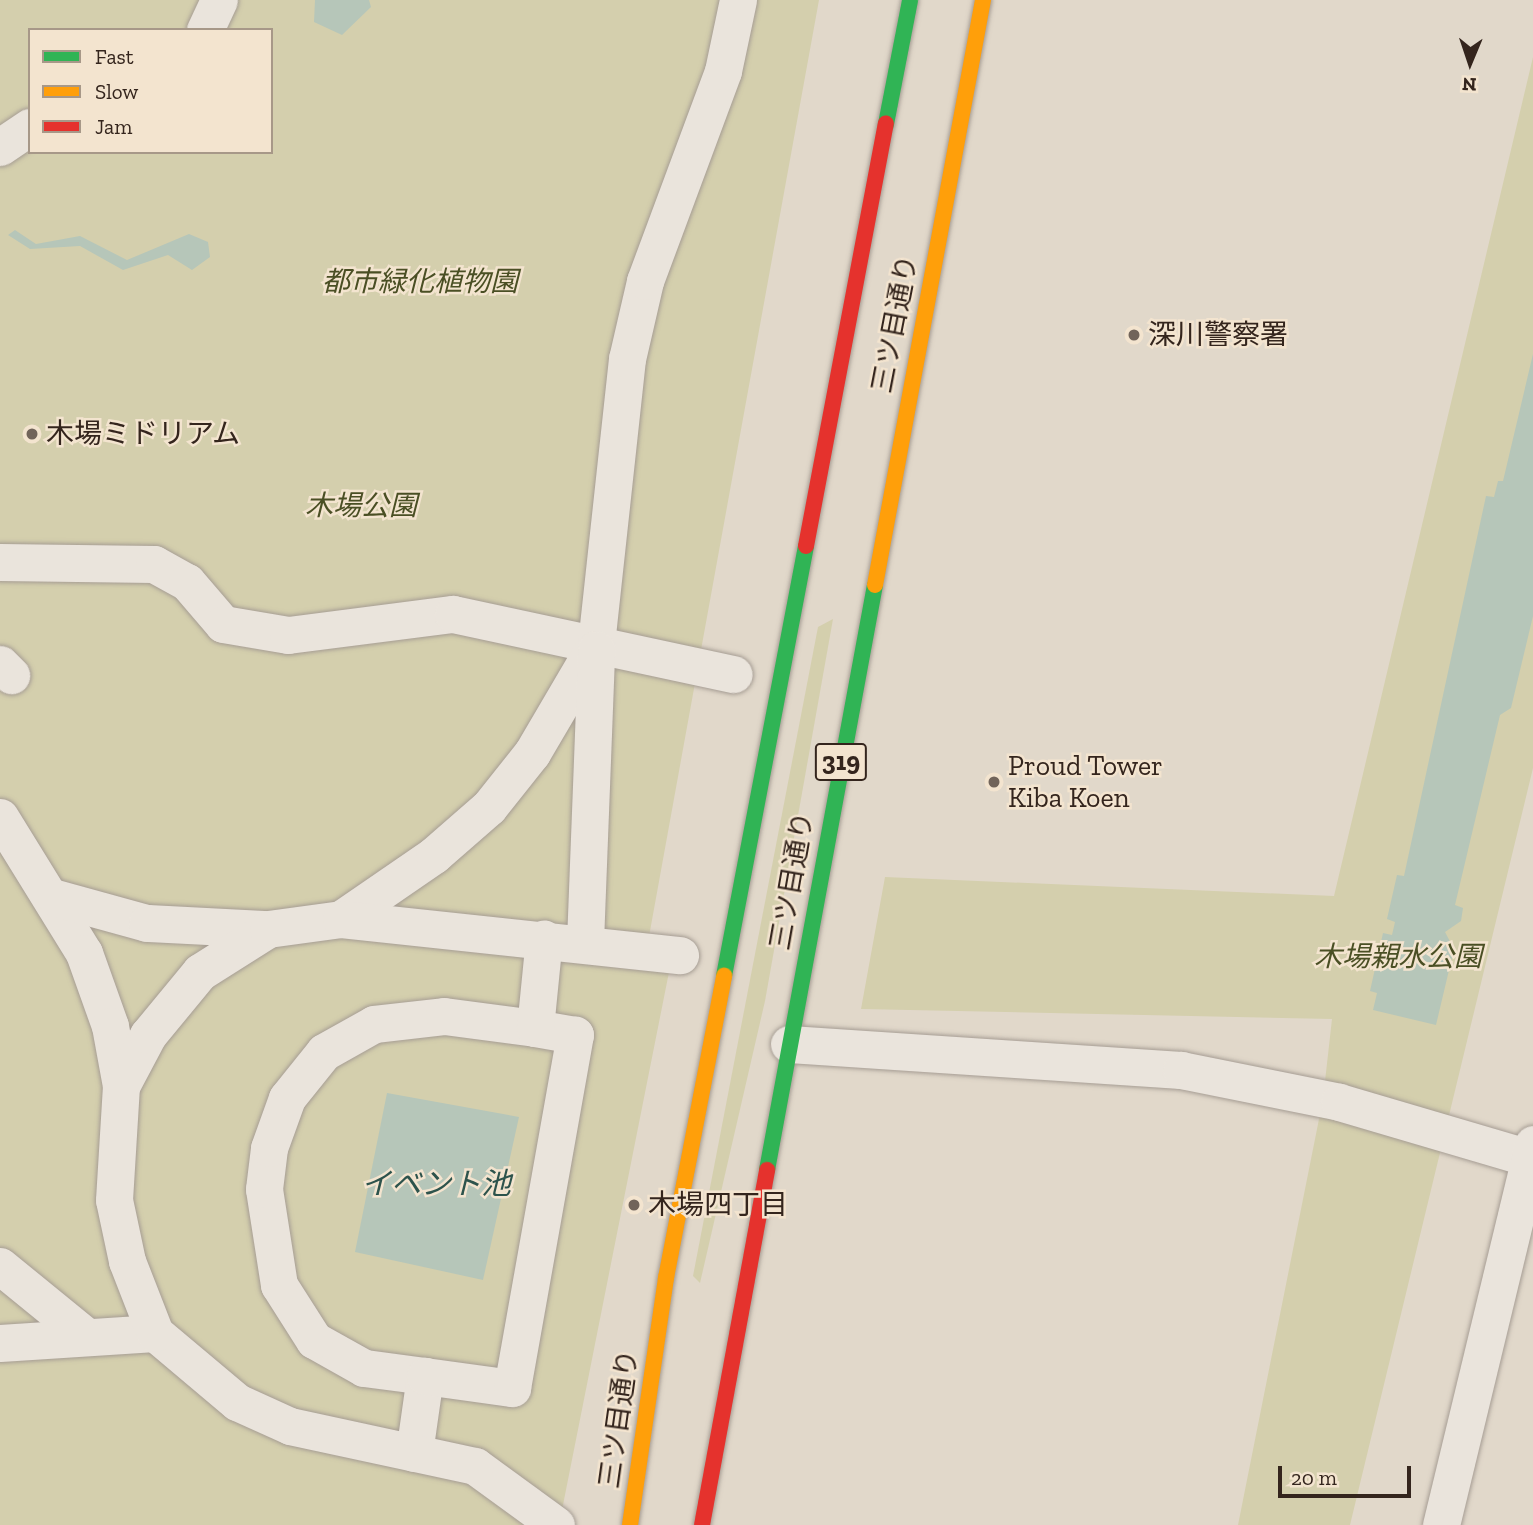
<!DOCTYPE html>
<html>
<head>
<meta charset="utf-8">
<style>
  body { margin:0 }
  #map { position:relative; width:1533px; height:1525px; overflow:hidden; background:#e1d8ca; font-family:"Zilla Slab","Noto Sans JP",serif }
  div>[style] { position:absolute }
  .green>* { inset:0; background:#d4cfad }
  .water>* { inset:0; background:#b6c6b9 }
  .roads { filter:drop-shadow(0 0 2px #a69d94) drop-shadow(0 0 2px #a69d94) }
  .street>* { height:37px; margin:-18.5px; padding:0 18.5px; transform-origin:18.5px; border-radius:18.5px; background:#eae4dc }
  .fast>* { height:16px; margin:-8px; padding:0 8px; transform-origin:8px; border-radius:8px; background:#30b455 }
  .slow>* { height:16px; margin:-8px; padding:0 8px; transform-origin:8px; border-radius:8px; background:#ff9f0a }
  .jam>* { height:16px; margin:-8px; padding:0 8px; transform-origin:8px; border-radius:8px; background:#e5322d }
  .dots>* { width:19px; height:19px; translate:-50% -50%; box-sizing:border-box; border:4px solid #f3e4cf; border-radius:50% }
  span { translate:-50% -50%; white-space:nowrap; text-align:center; line-height:1.15; -webkit-text-stroke:5px #f3e4cf; paint-order:stroke }
  .shield-label span { padding:2px 5px; background:#f3e4cf; border:2px solid; border-radius:5px; -webkit-text-stroke-width:0 }
  .shield-label { font-size:26px; color:#34251d; font-weight:700 }
  .park-label { font-size:28px; color:#4a4f24; font-style:italic }
  .street-label { font-size:28px; color:#34251d }
  .poi-label { font-size:28px; color:#34251d }
  .left { translate:0 -50%; text-align:left }
  .water-label { font-size:30px; color:#2d534c; font-style:italic }
  .legend { position:absolute; left:28px; top:28px; width:245px; height:126px; box-sizing:border-box; background:#f3e4cf; border:2px solid #a79888; margin:0; padding:9px 12px; list-style:none; font-size:21px; color:#34251d }
  .legend li { display:flex; align-items:center; gap:14px; height:35px }
  .legend b { width:35px; border:2px solid #a79888 }
  .north { position:absolute; left:1435px; top:28px; width:70px; height:70px; -webkit-text-stroke:5px #f3e4cf; paint-order:stroke; rotate:182deg; font-size:19px; font-weight:700; line-height:28px; text-align:center; color:#34251d }
  .north::after { content:''; display:block; margin:auto; width:24px; height:32px; background:#34251d; clip-path:polygon(50% 0,100% 100%,50% 72%,0 100%) }
  .scale { position:absolute; left:1278px; top:1466px; width:133px; height:32px; box-sizing:border-box; border:4px solid #34251d; border-top:0; padding-left:9px; font-size:21px; line-height:24px; white-space:nowrap; color:#34251d; -webkit-text-stroke:5px #f3e4cf; paint-order:stroke }
</style>
</head>
<body>
<div id="map">
  <div class="green">
    <i style="clip-path:polygon(evenodd,0 0,819px 0,648px 942px,673px 952px,559px 1525px,0 1525px,0 0,30px 30px,271px 30px,271px 152px,30px 152px,30px 30px)"></i>
    <i style="clip-path:polygon(1533px 57px,1533px 768px,1350px 1525px,1238px 1525px,1323px 1099px,1332px 1019px,861px 1009px,885px 877px,1334px 896px)"></i>
    <i style="clip-path:polygon(833px 619px,765px 1001px,700px 1283px,693px 1276px,818px 627px)"></i>
  </div>
  <div class="water">
    <i style="clip-path:polygon(315px 0,369px 0,371px 7px,342px 35px,314px 22px)"></i>
    <i style="clip-path:polygon(15px 230px,36px 244px,80px 236px,127px 260px,189px 234px,208px 242px,210px 257px,192px 270px,168px 255px,123px 270px,80px 246px,30px 249px,8px 235px)"></i>
    <i style="clip-path:polygon(1533px 354px,1533px 616px,1511px 708px,1500px 715px,1455px 905px,1463px 908px,1461px 921px,1445px 932px,1454px 949px,1436px 1025px,1373px 1010px,1377px 993px,1370px 991px,1383px 933px,1392px 935px,1395px 922px,1387px 919px,1397px 875px,1404px 876px,1486px 496px,1494px 497px,1498px 481px,1503px 481px)"></i>
    <i style="clip-path:polygon(387px 1093px,519px 1117px,483px 1280px,355px 1252px)"></i>
  </div>
  <div class="roads">
    <div class="street">
      <i style="left:205px;top:30px;width:33px;rotate:-65deg"></i>
      <i style="left:0;top:147px;width:36px;rotate:-34deg"></i>
      <i style="left:0;top:562px;width:154px;rotate:0.7deg"></i>
      <i style="left:154px;top:564px;width:38px;rotate:29deg"></i>
      <i style="left:187px;top:582px;width:55px;rotate:49.4deg"></i>
      <i style="left:223px;top:624px;width:66px;rotate:9.6deg"></i>
      <i style="left:288px;top:635px;width:166px;rotate:-7.3deg"></i>
      <i style="left:453px;top:614px;width:287px;rotate:12.1deg"></i>
      <i style="left:0;top:664px;width:16px;rotate:45deg"></i>
      <i style="left:0;top:817px;width:160px;rotate:58.3deg"></i>
      <i style="left:84px;top:953px;width:77px;rotate:70.4deg"></i>
      <i style="left:110px;top:1026px;width:61px;rotate:79.6deg"></i>
      <i style="left:56px;top:898px;width:94px;rotate:15.4deg"></i>
      <i style="left:147px;top:923px;width:117px;rotate:2.9deg"></i>
      <i style="left:341px;top:919px;width:113px;rotate:-34.5deg"></i>
      <i style="left:434px;top:855px;width:73px;rotate:-41.1deg"></i>
      <i style="left:489px;top:807px;width:69px;rotate:-51.5deg"></i>
      <i style="left:532px;top:753px;width:126px;rotate:-59.6deg"></i>
      <i style="left:596px;top:644px;width:287px;rotate:-83.8deg"></i>
      <i style="left:627px;top:359px;width:80px;rotate:-77deg"></i>
      <i style="left:645px;top:281px;width:224px;rotate:-69.6deg"></i>
      <i style="left:723px;top:71px;width:73px;rotate:-78.1deg"></i>
      <i style="left:585px;top:942px;width:293px;rotate:-87.8deg"></i>
      <i style="left:789px;top:1044px;width:393px;rotate:3.8deg"></i>
      <i style="left:1181px;top:1070px;width:161px;rotate:11.4deg"></i>
      <i style="left:1339px;top:1102px;width:202px;rotate:16.4deg"></i>
      <i style="left:0;top:1266px;width:112px;rotate:39.2deg"></i>
      <i style="left:0;top:1343px;width:155px;rotate:-3.7deg"></i>
      <i style="left:425px;top:1376px;width:62px;rotate:-172.5deg"></i>
      <i style="left:364px;top:1368px;width:57px;rotate:-150.8deg"></i>
      <i style="left:314px;top:1340px;width:65px;rotate:-122.5deg"></i>
      <i style="left:279px;top:1285px;width:97px;rotate:-98.9deg"></i>
      <i style="left:264px;top:1189px;width:41px;rotate:-83deg"></i>
      <i style="left:269px;top:1148px;width:53px;rotate:-70.2deg"></i>
      <i style="left:287px;top:1098px;width:59px;rotate:-51.2deg"></i>
      <i style="left:324px;top:1052px;width:57px;rotate:-29.2deg"></i>
      <i style="left:374px;top:1024px;width:70px;rotate:-6.5deg"></i>
      <i style="left:444px;top:1016px;width:92px;rotate:7.5deg"></i>
      <i style="left:414px;top:1453px;width:78px;rotate:-81.9deg"></i>
      <i style="left:425px;top:1376px;width:88px;rotate:7.9deg"></i>
      <i style="left:512px;top:1388px;width:359px;rotate:-79.9deg"></i>
      <i style="left:575px;top:1035px;width:41px;rotate:-170.1deg"></i>
      <i style="left:535px;top:1028px;width:90px;rotate:-84.3deg"></i>
      <i style="left:556px;top:1525px;width:100px;rotate:-143.9deg"></i>
      <i style="left:475px;top:1466px;width:189px;rotate:-167.8deg"></i>
      <i style="left:290px;top:1426px;width:58px;rotate:-155.6deg"></i>
      <i style="left:237px;top:1402px;width:107px;rotate:-139.9deg"></i>
      <i style="left:155px;top:1333px;width:77px;rotate:-111.3deg"></i>
      <i style="left:127px;top:1261px;width:62px;rotate:-102deg"></i>
      <i style="left:114px;top:1200px;width:114px;rotate:-86.5deg"></i>
      <i style="left:121px;top:1086px;width:58px;rotate:-62.1deg"></i>
      <i style="left:148px;top:1035px;width:82px;rotate:-50.5deg"></i>
      <i style="left:200px;top:972px;width:80px;rotate:-32.3deg"></i>
      <i style="left:268px;top:929px;width:74px;rotate:-7.8deg"></i>
      <i style="left:341px;top:919px;width:341px;rotate:6.1deg"></i>
      <i style="left:1441px;top:1525px;width:392px;rotate:-76.4deg"></i>
    </div>
    <div class="fast">
      <i style="left:886px;top:124px;width:126px;rotate:-79deg"></i>
      <i style="left:724px;top:976px;width:438px;rotate:-79.2deg"></i>
      <i style="left:767px;top:1170px;width:595px;rotate:-79.54deg"></i>
    </div>
    <div class="slow">
      <i style="left:875px;top:585px;width:595px;rotate:-79.54deg"></i>
      <i style="left:630px;top:1525px;width:250px;rotate:-81.7deg"></i>
      <i style="left:666px;top:1278px;width:308px;rotate:-79.1deg"></i>
    </div>
    <div class="jam">
      <i style="left:806px;top:546px;width:430px;rotate:-79.3deg"></i>
      <i style="left:702px;top:1525px;width:361px;rotate:-79.6deg"></i>
    </div>
  </div>
  <div class="dots">
    <i style="left:1134px;top:335px;background:#71645a"></i>
    <i style="left:32px;top:434px;background:#71645a"></i>
    <i style="left:994px;top:782px;background:#71645a"></i>
    <i style="left:634px;top:1205px;background:#71645a"></i>
  </div>
  <div class="shield-label">
    <span style="left:841px;top:762px">319</span>
  </div>
  <div class="park-label">
    <span style="left:420px;top:282px">都市緑化植物園</span>
    <span style="left:361px;top:506px">木場公園</span>
    <span style="left:1398px;top:957px">木場親水公園</span>
  </div>
  <div class="street-label">
    <span style="left:895px;top:324px;rotate:-79deg">三ツ目通り</span>
    <span style="left:792px;top:881px;rotate:-80deg">三ツ目通り</span>
    <span style="left:619px;top:1419px;rotate:-82deg">三ツ目通り</span>
  </div>
  <div class="poi-label">
    <span class="left" style="left:1148px;top:335px">深川警察署</span>
    <span class="left" style="left:46px;top:434px">木場ミドリアム</span>
    <span class="left" style="left:1008px;top:782px">Proud Tower<br>Kiba Koen</span>
    <span class="left" style="left:648px;top:1205px">木場四丁目</span>
  </div>
  <div class="water-label">
    <span style="left:436px;top:1184px">イベント池</span>
  </div>
  <ul class="legend">
  <li><b style="height:9px;background:#30b455"></b>Fast</li>
  <li><b style="height:9px;background:#ff9f0a"></b>Slow</li>
  <li><b style="height:9px;background:#e5322d"></b>Jam</li>
  </ul>
  <div class="north">N</div>
  <div class="scale">20 m</div>
</div>
</body>
</html>
